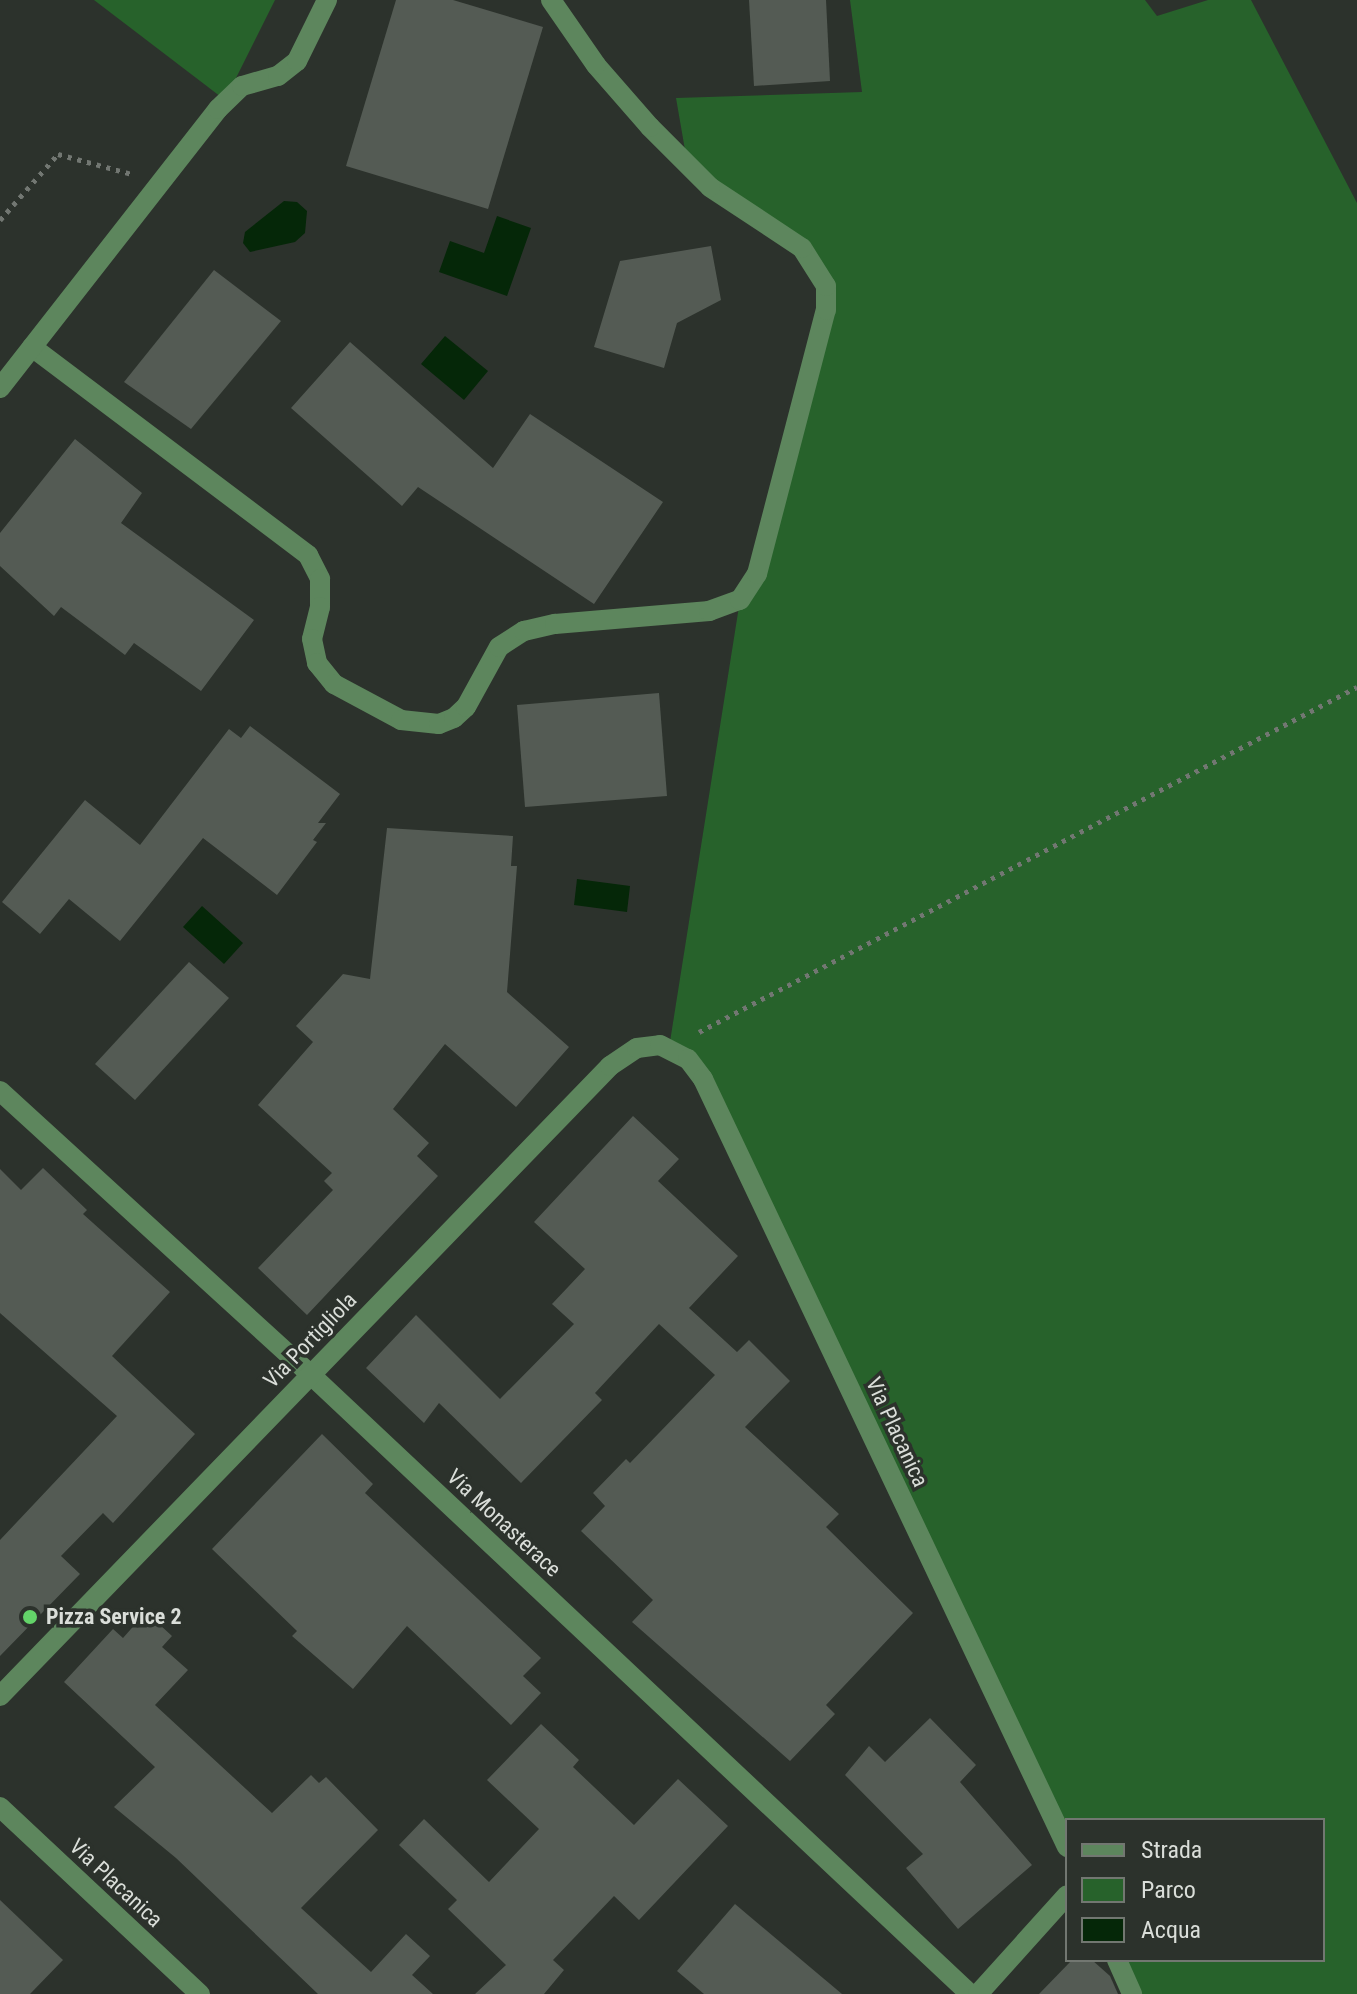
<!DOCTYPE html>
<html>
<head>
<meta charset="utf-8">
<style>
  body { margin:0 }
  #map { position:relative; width:1357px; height:1994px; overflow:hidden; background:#2c322c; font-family:"Roboto Condensed",sans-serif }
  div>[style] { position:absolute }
  .green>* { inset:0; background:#27622b }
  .water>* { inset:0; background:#052708 }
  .building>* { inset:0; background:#545b54 }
  .path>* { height:5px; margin-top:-2.5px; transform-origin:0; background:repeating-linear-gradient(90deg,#727772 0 4px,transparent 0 10px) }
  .minor>* { height:20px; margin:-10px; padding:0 10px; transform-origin:10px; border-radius:10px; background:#5d865d }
  .dots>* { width:22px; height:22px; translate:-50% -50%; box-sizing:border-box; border:4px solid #2c322c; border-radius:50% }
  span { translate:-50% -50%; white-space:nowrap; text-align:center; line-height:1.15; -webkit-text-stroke:7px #2c322c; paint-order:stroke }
  .street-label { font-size:22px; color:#daded9 }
  .poi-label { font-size:22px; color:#daded9; font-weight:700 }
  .left { translate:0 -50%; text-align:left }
  .legend { position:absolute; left:1065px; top:1818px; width:260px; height:144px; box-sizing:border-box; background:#2c322c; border:2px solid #727771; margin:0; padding:10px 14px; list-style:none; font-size:24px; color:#daded9 }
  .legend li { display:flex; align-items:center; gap:16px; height:40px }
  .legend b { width:40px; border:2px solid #727771 }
</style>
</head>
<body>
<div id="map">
  <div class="green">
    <i style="clip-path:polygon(94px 0,275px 0,225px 100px)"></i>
    <i style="clip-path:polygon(850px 0,1145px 0,1157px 16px,1208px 0,1251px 0,1357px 203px,1357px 1994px,1132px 1994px,1117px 1960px,1323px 1960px,1323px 1820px,1067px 1820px,1067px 1847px,703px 1079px,669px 1048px,740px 600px,826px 310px,821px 271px,689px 173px,676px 98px,862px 92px)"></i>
  </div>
  <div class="water">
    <i style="clip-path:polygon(284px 201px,297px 202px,307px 211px,305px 233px,295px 242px,250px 252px,243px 243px,245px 232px)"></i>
    <i style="clip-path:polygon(497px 216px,531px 228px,507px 296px,439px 272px,450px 241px,484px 253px)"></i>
    <i style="clip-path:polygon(445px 336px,488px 371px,464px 400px,421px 364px)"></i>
    <i style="clip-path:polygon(577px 879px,630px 886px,627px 912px,574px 905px)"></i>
    <i style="clip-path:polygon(202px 906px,243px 943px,224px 964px,183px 927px)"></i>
  </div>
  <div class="building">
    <i style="clip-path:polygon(396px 0,453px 0,543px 27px,488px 209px,346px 166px)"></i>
    <i style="clip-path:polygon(749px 0,826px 0,830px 81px,754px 86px)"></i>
    <i style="clip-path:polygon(711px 246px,721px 300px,677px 323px,664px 368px,594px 347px,620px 261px)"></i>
    <i style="clip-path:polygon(214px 270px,281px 321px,191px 429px,124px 382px)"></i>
    <i style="clip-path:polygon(350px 342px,493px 468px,530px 414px,663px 502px,594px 604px,418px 487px,402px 506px,291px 408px)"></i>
    <i style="clip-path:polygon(75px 439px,142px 493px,121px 523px,254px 620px,201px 691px,134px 643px,125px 655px,61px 607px,54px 616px,0 566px,0 533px)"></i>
    <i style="clip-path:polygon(659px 693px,667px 796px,525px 807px,517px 705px)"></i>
    <i style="clip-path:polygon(250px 726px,340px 794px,318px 823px,326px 823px,313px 840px,317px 842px,277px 895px,203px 838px,120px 941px,69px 899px,40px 934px,2px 902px,85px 800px,140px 845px,229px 729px,241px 738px)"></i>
    <i style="clip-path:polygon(387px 828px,513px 836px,511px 866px,517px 866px,507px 992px,569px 1047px,516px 1107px,445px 1044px,393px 1109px,429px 1143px,417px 1156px,438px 1176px,307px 1315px,258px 1268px,333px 1190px,324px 1181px,332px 1173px,258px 1105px,313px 1042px,296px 1026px,343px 974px,370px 979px)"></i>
    <i style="clip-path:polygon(189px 962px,229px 998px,135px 1100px,95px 1064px)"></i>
    <i style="clip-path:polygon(633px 1116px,679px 1159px,658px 1181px,738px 1256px,689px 1308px,737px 1352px,749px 1340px,790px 1381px,745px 1427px,839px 1514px,826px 1527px,913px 1613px,826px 1705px,835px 1714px,790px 1761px,632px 1622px,653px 1600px,581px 1531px,605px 1506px,593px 1493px,626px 1459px,630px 1463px,715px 1375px,659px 1324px,595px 1393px,602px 1400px,521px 1483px,439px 1403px,424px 1423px,366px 1368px,416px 1315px,500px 1399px,574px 1324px,552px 1304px,585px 1269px,534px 1222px)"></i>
    <i style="clip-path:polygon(43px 1168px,87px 1210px,83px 1214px,170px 1292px,112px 1356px,195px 1434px,113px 1523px,103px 1513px,61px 1556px,80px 1574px,0 1656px,0 1540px,117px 1416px,0 1313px,0 1169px,21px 1190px)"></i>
    <i style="clip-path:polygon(322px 1434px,373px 1484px,365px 1493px,541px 1658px,523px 1676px,541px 1693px,511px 1725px,407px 1626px,353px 1689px,292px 1636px,297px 1631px,212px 1549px)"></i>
    <i style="clip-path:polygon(146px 1612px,172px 1636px,162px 1647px,188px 1670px,155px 1705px,272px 1813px,311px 1775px,319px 1783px,326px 1777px,378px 1830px,301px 1908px,371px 1972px,406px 1934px,430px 1956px,412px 1975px,433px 1994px,318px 1994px,176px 1858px,114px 1807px,155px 1767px,64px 1682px,113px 1629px,123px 1638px)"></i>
    <i style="clip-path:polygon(930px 1718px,976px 1765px,960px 1782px,1032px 1865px,958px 1929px,906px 1868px,923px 1854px,845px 1775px,869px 1746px,885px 1762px)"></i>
    <i style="clip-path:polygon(541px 1724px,579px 1760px,573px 1767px,634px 1825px,678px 1779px,728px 1826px,639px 1920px,614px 1896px,553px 1960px,564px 1970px,544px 1994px,475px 1994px,506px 1965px,448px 1909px,457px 1900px,399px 1845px,424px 1819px,489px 1882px,539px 1829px,487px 1780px)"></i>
    <i style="clip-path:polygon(0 1900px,63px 1960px,30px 1994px,0 1994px)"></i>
    <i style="clip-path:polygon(735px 1904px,842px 1994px,704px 1994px,677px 1971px)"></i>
    <i style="clip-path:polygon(1072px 1960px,1092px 1960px,1110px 1976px,1118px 1994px,1039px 1994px)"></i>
  </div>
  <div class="path">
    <i style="left:0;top:220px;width:88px;rotate:-48.7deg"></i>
    <i style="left:58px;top:154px;width:77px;rotate:15.1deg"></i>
    <i style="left:699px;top:1032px;width:743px;rotate:-27.67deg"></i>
  </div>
  <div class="minor">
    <i style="left:32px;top:347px;width:346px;rotate:37deg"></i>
    <i style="left:308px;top:555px;width:27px;rotate:63deg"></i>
    <i style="left:320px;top:579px;width:28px;rotate:90deg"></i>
    <i style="left:320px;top:607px;width:33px;rotate:104deg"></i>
    <i style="left:312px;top:639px;width:25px;rotate:78deg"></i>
    <i style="left:317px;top:663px;width:27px;rotate:51deg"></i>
    <i style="left:334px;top:684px;width:76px;rotate:28.2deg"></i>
    <i style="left:401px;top:720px;width:38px;rotate:6deg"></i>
    <i style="left:439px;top:724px;width:16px;rotate:-22deg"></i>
    <i style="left:454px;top:718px;width:16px;rotate:-43deg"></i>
    <i style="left:466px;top:707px;width:68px;rotate:-61.2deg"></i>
    <i style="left:499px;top:647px;width:30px;rotate:-33deg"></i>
    <i style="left:524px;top:631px;width:32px;rotate:-13deg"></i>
    <i style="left:555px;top:624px;width:155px;rotate:-4.8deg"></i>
    <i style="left:709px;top:611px;width:33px;rotate:-20deg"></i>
    <i style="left:740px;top:600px;width:31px;rotate:-57deg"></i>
    <i style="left:757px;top:574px;width:273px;rotate:-75.4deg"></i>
    <i style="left:826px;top:310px;width:24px;rotate:-90deg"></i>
    <i style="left:826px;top:286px;width:45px;rotate:-122.3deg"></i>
    <i style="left:802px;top:248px;width:110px;rotate:-146.5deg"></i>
    <i style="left:710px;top:187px;width:85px;rotate:-135deg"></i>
    <i style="left:650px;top:127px;width:82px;rotate:-131.1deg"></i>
    <i style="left:596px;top:65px;width:79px;rotate:-124.7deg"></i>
    <i style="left:0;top:388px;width:354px;rotate:-52deg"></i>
    <i style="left:218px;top:109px;width:33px;rotate:-44deg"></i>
    <i style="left:242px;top:86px;width:37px;rotate:-16deg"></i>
    <i style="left:278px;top:76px;width:24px;rotate:-38deg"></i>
    <i style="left:297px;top:61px;width:68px;rotate:-63.8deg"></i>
    <i style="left:0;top:1091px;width:420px;rotate:42.4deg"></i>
    <i style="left:310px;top:1374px;width:906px;rotate:43.21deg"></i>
    <i style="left:0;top:1696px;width:877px;rotate:-45.92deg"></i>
    <i style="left:610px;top:1066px;width:32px;rotate:-34deg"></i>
    <i style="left:637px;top:1048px;width:23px;rotate:-7deg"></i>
    <i style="left:660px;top:1045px;width:31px;rotate:27deg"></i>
    <i style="left:688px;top:1059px;width:25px;rotate:53deg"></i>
    <i style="left:703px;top:1079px;width:850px;rotate:64.64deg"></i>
    <i style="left:0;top:1807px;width:274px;rotate:43.1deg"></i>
    <i style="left:1117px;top:1960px;width:37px;rotate:66deg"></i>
    <i style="left:978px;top:1994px;width:133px;rotate:-48deg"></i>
  </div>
  <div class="dots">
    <i style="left:30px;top:1617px;background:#63d469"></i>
  </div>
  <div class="street-label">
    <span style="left:310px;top:1340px;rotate:-46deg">Via Portigliola</span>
    <span style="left:897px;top:1432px;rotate:65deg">Via Placanica</span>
    <span style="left:504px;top:1523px;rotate:43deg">Via Monasterace</span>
    <span style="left:116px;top:1883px;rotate:43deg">Via Placanica</span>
  </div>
  <div class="poi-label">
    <span class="left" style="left:46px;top:1617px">Pizza Service 2</span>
  </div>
  <ul class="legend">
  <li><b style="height:10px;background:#5d865d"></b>Strada</li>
  <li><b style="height:22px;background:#27622b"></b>Parco</li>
  <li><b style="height:22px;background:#052708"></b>Acqua</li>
  </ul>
</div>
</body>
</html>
